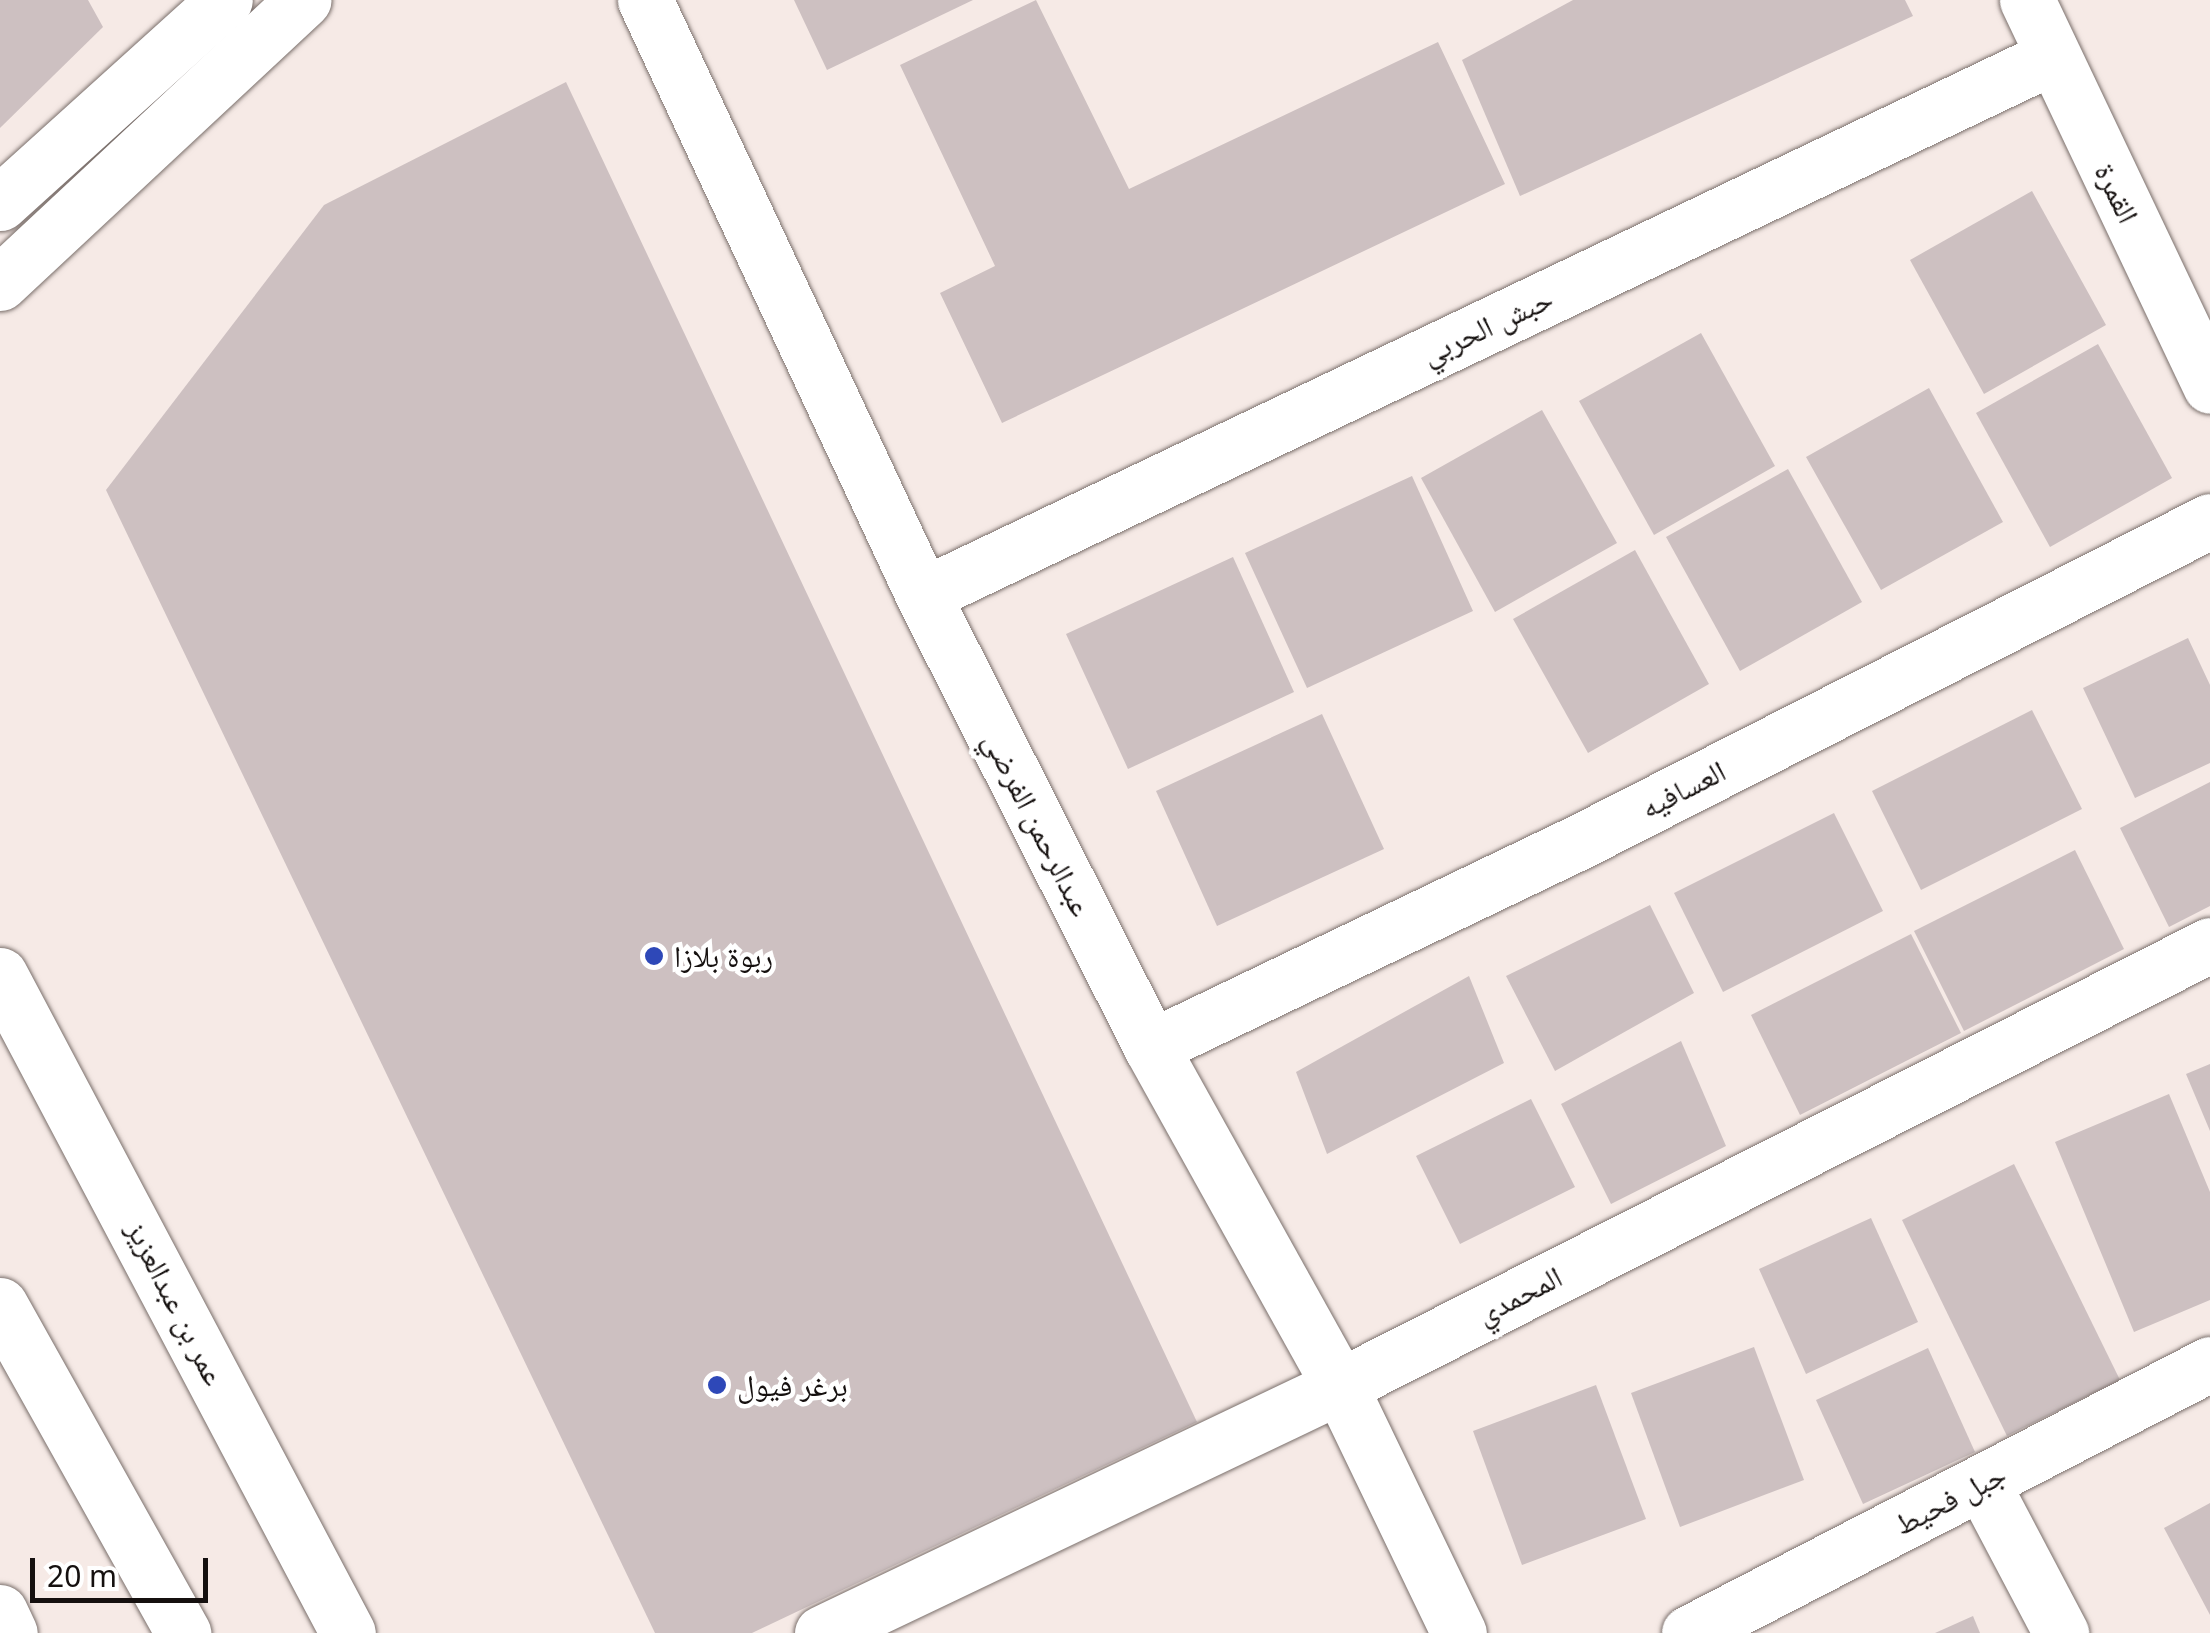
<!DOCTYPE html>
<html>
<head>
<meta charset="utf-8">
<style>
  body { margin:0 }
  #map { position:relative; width:2210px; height:1633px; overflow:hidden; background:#f6eae6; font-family:"Noto Sans","Noto Naskh Arabic",sans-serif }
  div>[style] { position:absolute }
  .building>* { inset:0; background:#cdc0c1 }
  .roads { filter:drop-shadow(0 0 2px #7a6f6b) drop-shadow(0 0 2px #7a6f6b) }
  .minor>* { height:55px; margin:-27.5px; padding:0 27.5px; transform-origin:27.5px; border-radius:27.5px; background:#fff }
  .major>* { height:55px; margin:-27.5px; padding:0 27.5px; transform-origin:27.5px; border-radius:27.5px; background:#fff }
  .dots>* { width:28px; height:28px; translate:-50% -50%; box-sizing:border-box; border:5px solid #fff; border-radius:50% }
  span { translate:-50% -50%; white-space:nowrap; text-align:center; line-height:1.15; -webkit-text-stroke:9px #fff; paint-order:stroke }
  .street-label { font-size:30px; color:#15100f }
  .poi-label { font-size:30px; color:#15100f }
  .left { translate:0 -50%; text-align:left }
  .scale { position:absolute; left:30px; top:1558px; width:178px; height:45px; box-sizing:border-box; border:5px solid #15100f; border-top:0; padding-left:12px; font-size:30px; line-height:35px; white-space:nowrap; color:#15100f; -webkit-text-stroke:8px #fff; paint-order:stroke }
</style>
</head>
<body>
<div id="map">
  <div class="building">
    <i style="clip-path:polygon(0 0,88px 0,103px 27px,0 128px)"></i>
    <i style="clip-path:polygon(794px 0,973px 0,827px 70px)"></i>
    <i style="clip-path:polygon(1036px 0,1129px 189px,1438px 42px,1505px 184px,1002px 423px,940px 293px,995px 266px,900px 65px)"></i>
    <i style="clip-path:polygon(1573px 0,1905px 0,1913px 16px,1520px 196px,1462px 60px)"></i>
    <i style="clip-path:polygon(566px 82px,1197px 1422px,752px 1633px,655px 1633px,106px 490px,324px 205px)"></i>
    <i style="clip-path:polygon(2032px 191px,2106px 325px,1984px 394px,1910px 260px)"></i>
    <i style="clip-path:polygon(1701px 333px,1775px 466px,1654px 535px,1579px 401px)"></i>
    <i style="clip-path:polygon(2098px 344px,2172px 478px,2050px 547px,1976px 413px)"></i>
    <i style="clip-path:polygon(1929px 388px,2003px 522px,1881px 590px,1806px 457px)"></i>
    <i style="clip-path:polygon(1542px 410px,1617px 543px,1495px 612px,1421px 478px)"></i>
    <i style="clip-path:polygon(1788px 469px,1862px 602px,1740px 671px,1666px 537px)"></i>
    <i style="clip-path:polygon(1412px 476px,1473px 611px,1307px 688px,1245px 553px)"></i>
    <i style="clip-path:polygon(1635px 550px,1709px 684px,1588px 753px,1513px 619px)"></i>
    <i style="clip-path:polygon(1233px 557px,1294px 692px,1128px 769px,1066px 634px)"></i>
    <i style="clip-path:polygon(2188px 638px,2210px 685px,2210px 763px,2135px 798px,2083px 688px)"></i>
    <i style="clip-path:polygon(2032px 710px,2082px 809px,1921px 890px,1872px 791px)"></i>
    <i style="clip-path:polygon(1322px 714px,1384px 849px,1217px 926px,1156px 791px)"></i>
    <i style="clip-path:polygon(2210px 782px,2210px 906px,2169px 927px,2120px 828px)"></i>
    <i style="clip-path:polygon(1834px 813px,1883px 911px,1723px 992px,1674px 893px)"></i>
    <i style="clip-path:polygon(2075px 850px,2124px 949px,1964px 1031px,1914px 931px)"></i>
    <i style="clip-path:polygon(1650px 905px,1694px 993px,1555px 1071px,1506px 976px)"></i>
    <i style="clip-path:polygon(1911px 934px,1961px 1033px,1800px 1115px,1751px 1015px)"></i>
    <i style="clip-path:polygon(1469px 976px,1504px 1063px,1327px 1154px,1296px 1072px)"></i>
    <i style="clip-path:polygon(1681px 1041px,1726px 1146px,1611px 1204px,1561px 1104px)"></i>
    <i style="clip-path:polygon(2210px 1064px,2210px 1131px,2186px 1074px)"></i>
    <i style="clip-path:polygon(2169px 1094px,2210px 1192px,2210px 1300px,2134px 1332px,2055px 1142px)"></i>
    <i style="clip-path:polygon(1531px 1099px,1575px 1187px,1460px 1244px,1416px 1156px)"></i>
    <i style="clip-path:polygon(2014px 1164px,2120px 1380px,2007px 1436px,1902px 1220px)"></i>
    <i style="clip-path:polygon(1871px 1218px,1918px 1322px,1806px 1374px,1759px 1269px)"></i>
    <i style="clip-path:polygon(1754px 1347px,1804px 1480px,1680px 1527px,1631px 1393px)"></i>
    <i style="clip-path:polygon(1928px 1348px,1975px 1452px,1863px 1504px,1816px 1400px)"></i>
    <i style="clip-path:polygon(1596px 1385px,1646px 1519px,1522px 1565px,1473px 1431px)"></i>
    <i style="clip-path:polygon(2210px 1503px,2210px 1615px,2164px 1528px)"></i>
    <i style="clip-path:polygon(1973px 1616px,1980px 1633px,1935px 1633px)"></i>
  </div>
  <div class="roads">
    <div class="minor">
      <i style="left:645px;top:0;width:657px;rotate:64.96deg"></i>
      <i style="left:923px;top:595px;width:506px;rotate:63.23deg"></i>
      <i style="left:1151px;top:1047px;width:388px;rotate:60.9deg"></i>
      <i style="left:1340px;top:1386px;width:274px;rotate:64.3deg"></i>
      <i style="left:2027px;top:0;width:427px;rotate:64.6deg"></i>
      <i style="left:0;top:203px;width:303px;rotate:-42.1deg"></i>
      <i style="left:0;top:283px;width:415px;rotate:-43deg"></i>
      <i style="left:923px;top:595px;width:1251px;rotate:-25.48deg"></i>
      <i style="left:0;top:975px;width:744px;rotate:62.13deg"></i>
      <i style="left:1151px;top:1047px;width:470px;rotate:-25.6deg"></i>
      <i style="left:1575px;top:844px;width:712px;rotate:-26.96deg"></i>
      <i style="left:1982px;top:1483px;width:170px;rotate:62.2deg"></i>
      <i style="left:822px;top:1633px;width:574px;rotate:-25.49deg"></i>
      <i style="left:1340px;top:1386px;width:975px;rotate:-26.88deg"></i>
      <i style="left:1689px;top:1633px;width:586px;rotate:-27.31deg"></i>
    </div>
    <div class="major">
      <i style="left:0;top:1305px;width:376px;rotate:60.8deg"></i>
      <i style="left:0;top:1612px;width:23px;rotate:65deg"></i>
    </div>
  </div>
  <div class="dots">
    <i style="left:654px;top:956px;background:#2e48b8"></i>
    <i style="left:717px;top:1385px;background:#2e48b8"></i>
  </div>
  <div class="street-label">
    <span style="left:2117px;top:193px;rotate:64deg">القمرة</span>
    <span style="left:1487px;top:326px;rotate:-25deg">حبش الحربي</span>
    <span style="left:1683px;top:789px;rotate:-27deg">العسافيه</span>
    <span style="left:1038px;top:824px;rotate:63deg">عبدالرحمن الفرضي</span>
    <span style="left:1519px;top:1295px;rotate:-27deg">المحمدي</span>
    <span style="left:176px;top:1303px;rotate:63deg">عمر بن عبدالعزيز</span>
    <span style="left:1950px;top:1499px;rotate:-27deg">جبل فحيط</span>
  </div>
  <div class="poi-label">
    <span class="left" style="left:674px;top:956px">ربوة بلازا</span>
    <span class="left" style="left:737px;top:1385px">برغر فيول</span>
  </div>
  <div class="scale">20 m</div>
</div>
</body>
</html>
